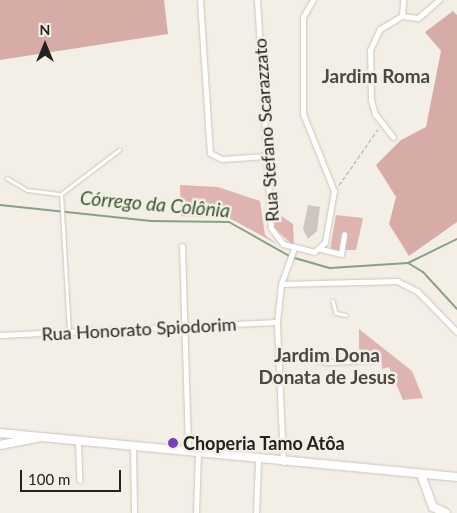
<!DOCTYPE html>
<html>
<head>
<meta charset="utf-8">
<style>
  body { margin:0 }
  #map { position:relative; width:457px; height:513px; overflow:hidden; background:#f3efe6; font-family:Lato,sans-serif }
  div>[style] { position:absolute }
  .green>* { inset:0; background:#dfb4b0 }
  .forest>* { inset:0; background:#d7aca7 }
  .stream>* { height:2px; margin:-1px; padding:0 1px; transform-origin:1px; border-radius:1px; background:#89a183 }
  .building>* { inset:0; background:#cec5c0 }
  .path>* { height:1px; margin-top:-0.5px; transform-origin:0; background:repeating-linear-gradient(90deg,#aca9a2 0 4px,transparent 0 6.5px) }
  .roads { filter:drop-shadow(0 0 1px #c9c5bd) drop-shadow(0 0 1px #c9c5bd) }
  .lane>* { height:2.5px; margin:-1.25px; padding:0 1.25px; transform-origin:1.25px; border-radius:1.25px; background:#fff }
  .street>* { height:5px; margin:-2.5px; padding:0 2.5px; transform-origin:2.5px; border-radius:2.5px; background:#fff }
  .secondary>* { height:8px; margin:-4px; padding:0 4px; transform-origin:4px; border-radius:4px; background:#fff }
  .dots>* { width:14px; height:14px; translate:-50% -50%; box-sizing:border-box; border:2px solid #f3efe6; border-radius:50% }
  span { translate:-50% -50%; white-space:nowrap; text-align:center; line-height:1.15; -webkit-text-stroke:5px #f3efe6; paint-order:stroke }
  .street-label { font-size:18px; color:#23221f }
  .poi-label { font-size:18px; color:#23221f; font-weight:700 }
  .left { translate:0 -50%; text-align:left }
  .neighbourhood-label { font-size:19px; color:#4b4741; font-weight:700 }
  .water-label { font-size:19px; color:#33572a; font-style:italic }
  .north { position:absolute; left:20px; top:20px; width:50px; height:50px; -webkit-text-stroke:4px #f3efe6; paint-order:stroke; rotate:0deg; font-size:14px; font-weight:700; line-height:20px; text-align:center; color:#23221f }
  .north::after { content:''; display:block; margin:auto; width:18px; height:22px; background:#23221f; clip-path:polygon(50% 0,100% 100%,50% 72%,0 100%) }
  .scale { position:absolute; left:20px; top:470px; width:101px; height:22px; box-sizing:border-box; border:2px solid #23221f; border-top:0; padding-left:6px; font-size:15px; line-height:18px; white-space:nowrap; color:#23221f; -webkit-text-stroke:4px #f3efe6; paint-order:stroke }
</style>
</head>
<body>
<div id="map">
  <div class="green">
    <i style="clip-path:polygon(180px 185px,218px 187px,260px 201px,265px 235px,277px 244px,231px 219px,181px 216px)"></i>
    <i style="clip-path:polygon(274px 211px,293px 224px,294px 246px,274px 228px)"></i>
    <i style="clip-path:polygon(336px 215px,363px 218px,356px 250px,330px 250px)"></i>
    <i style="clip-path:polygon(359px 329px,412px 371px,423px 398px,403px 400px,389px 367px,382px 369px,381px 355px,359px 357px)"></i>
  </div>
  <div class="forest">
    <i style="clip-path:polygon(0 0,164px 0,168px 34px,0 60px)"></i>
    <i style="clip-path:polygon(453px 11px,457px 15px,457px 222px,409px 256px,389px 224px,396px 197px,376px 165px,401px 140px,426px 127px,441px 51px,425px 32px)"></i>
  </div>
  <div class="stream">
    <i style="left:0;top:205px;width:152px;rotate:6deg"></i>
    <i style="left:151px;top:221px;width:78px;rotate:0.7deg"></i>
    <i style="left:229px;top:222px;width:71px;rotate:29.4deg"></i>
    <i style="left:291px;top:257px;width:41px;rotate:15.8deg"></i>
    <i style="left:330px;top:268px;width:78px;rotate:-3.7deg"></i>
    <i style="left:408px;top:263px;width:17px;rotate:31deg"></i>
    <i style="left:423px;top:272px;width:50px;rotate:47.4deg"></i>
    <i style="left:408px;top:263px;width:55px;rotate:-26.1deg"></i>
  </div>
  <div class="building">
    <i style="clip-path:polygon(308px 205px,320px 207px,317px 231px,308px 239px,303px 229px)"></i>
  </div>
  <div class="path">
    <i style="left:339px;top:185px;width:68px;rotate:-55.1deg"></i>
  </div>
  <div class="roads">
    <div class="lane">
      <i style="left:7px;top:178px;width:23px;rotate:31deg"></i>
      <i style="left:27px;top:190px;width:34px;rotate:7deg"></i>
      <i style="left:333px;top:301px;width:12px;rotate:76deg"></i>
      <i style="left:336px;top:313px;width:10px;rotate:11deg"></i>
      <i style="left:69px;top:332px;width:138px;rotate:-93.3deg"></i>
      <i style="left:61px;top:194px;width:73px;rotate:-37.2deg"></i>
    </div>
    <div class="street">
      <i style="left:200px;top:0;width:153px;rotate:86.3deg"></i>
      <i style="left:210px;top:153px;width:13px;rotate:27deg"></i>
      <i style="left:222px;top:159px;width:44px;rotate:-3.9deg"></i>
      <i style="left:257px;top:0;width:228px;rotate:86.5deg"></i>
      <i style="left:271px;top:228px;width:20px;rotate:53deg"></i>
      <i style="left:283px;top:244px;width:32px;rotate:14deg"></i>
      <i style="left:314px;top:252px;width:15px;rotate:-42deg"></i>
      <i style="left:325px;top:242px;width:52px;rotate:-80deg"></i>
      <i style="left:334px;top:191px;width:83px;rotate:-111.9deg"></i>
      <i style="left:303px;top:114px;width:97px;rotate:-90deg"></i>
      <i style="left:303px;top:17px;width:20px;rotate:-60deg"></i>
      <i style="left:402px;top:16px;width:16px;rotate:7deg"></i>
      <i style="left:418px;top:18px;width:28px;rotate:-41deg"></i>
      <i style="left:402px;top:16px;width:16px;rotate:-86deg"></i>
      <i style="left:393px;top:137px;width:29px;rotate:-128deg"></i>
      <i style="left:375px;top:114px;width:15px;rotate:-106deg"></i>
      <i style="left:371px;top:100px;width:50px;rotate:-91.1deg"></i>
      <i style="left:370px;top:50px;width:23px;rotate:-65deg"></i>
      <i style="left:380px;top:29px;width:26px;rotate:-31deg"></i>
      <i style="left:182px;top:246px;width:206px;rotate:88.3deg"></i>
      <i style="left:321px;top:249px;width:21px;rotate:14deg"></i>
      <i style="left:341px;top:254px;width:20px;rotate:-81deg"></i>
      <i style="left:281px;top:284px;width:116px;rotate:-1.5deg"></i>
      <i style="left:397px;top:281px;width:22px;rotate:27deg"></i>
      <i style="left:417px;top:291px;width:57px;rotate:45.7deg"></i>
      <i style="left:0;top:335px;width:277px;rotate:-2.7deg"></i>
      <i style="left:279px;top:355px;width:50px;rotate:8deg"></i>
      <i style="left:329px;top:362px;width:47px;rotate:-2.4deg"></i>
      <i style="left:78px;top:442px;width:38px;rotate:88deg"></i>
      <i style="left:133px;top:446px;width:67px;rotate:89.1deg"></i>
      <i style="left:283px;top:462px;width:140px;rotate:-92.5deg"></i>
      <i style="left:277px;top:322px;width:38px;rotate:-84deg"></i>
      <i style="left:281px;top:284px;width:37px;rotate:-70deg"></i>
      <i style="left:196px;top:513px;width:59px;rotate:-88.1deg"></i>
      <i style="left:256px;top:513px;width:53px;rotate:-87.8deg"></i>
    </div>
    <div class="secondary">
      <i style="left:0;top:433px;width:459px;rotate:5.5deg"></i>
      <i style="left:0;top:445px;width:38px;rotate:-11deg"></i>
      <i style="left:422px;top:477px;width:32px;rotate:70deg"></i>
      <i style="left:433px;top:507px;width:14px;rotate:25deg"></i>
    </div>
  </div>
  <div class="dots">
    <i style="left:173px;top:443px;background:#7541b9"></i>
  </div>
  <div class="street-label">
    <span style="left:266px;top:130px;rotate:-94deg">Rua Stefano Scarazzato</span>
    <span style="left:139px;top:329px;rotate:-3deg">Rua Honorato Spiodorim</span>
  </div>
  <div class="poi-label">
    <span class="left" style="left:183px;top:443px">Choperia Tamo Atôa</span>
  </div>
  <div class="neighbourhood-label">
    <span style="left:376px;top:76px">Jardim Roma</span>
    <span style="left:327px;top:366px">Jardim Dona<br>Donata de Jesus</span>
  </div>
  <div class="water-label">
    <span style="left:155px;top:204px;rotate:5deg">Córrego da Colônia</span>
  </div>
  <div class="north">N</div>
  <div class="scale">100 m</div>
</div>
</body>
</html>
